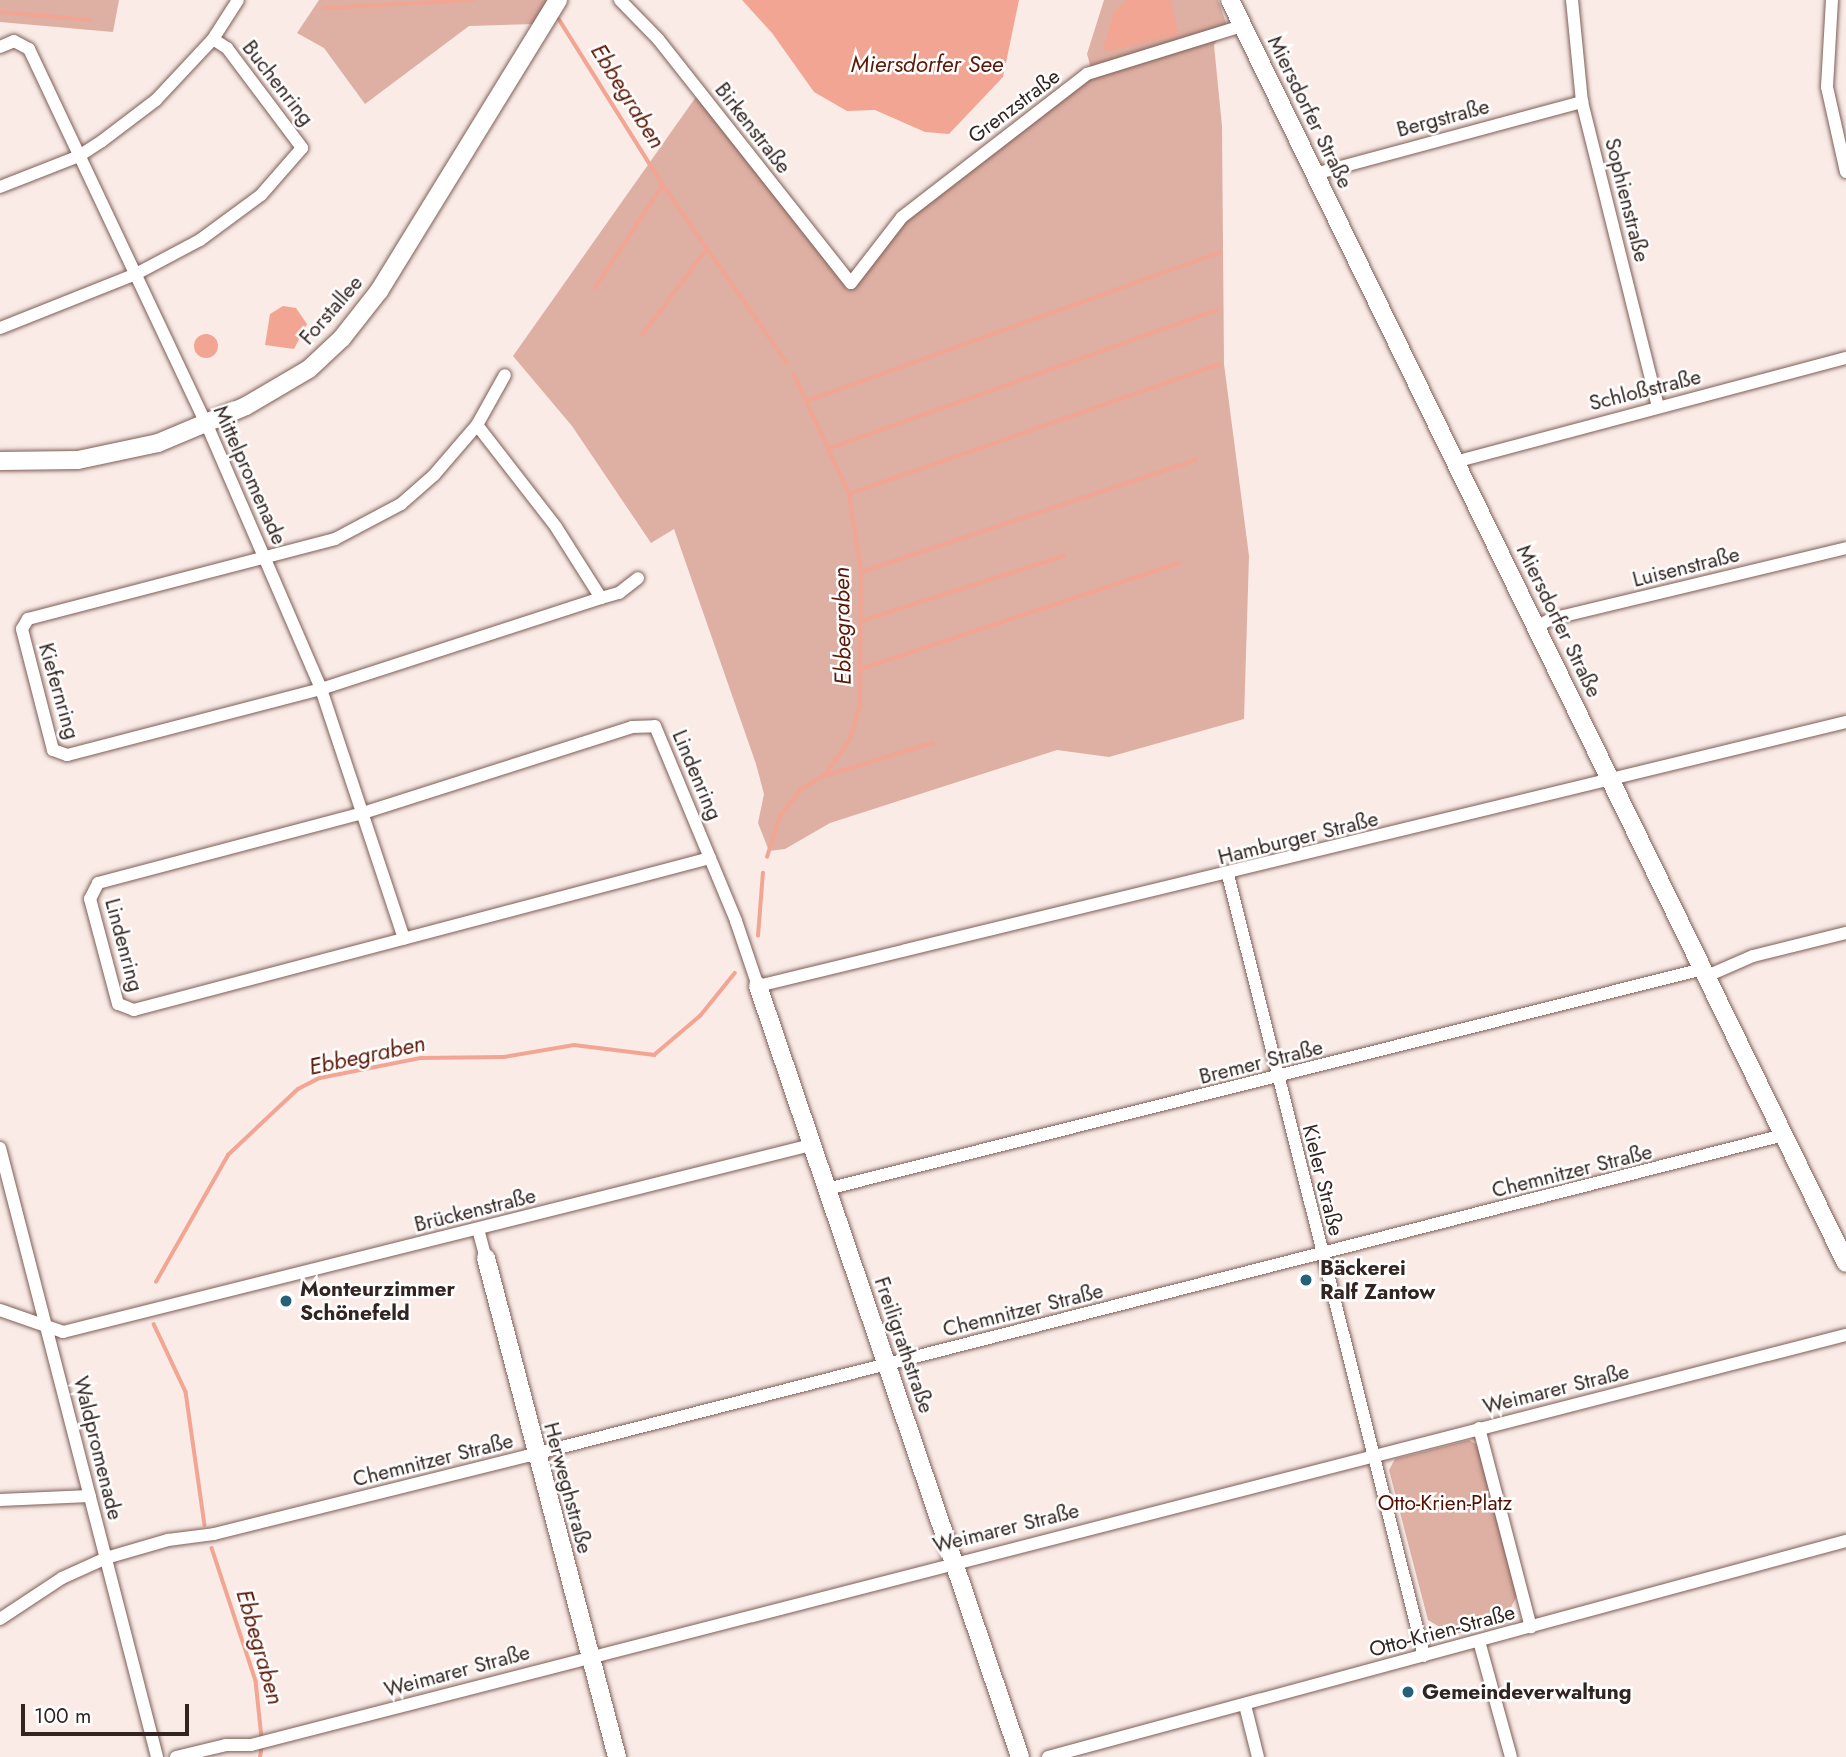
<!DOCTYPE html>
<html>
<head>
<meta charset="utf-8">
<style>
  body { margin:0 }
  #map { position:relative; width:1846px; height:1757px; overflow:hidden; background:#faebe7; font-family:Jost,sans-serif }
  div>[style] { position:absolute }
  .green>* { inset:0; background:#deafa3 }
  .water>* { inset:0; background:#f2a593 }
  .round { border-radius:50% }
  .stream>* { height:3.5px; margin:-1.75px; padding:0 1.75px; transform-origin:1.75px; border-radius:1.75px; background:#f2a593 }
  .roads { filter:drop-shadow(0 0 2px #7e5e56) drop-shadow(0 0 2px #7e5e56) }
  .street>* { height:12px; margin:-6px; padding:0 6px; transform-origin:6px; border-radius:6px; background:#fff }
  .secondary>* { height:18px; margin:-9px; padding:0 9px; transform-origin:9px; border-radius:9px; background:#fff }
  .dots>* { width:19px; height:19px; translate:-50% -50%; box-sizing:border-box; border:4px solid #fff; border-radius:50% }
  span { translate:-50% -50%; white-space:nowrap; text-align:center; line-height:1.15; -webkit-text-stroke:5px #fff; paint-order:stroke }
  .street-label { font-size:21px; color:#322420 }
  .poi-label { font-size:21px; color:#322420; font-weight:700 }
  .left { translate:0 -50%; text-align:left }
  .park-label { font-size:21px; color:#520f01 }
  .water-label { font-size:23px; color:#5c1909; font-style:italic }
  .scale { position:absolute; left:21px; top:1704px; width:168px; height:32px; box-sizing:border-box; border:4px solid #322420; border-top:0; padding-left:9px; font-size:21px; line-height:24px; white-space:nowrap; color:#322420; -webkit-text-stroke:5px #fff; paint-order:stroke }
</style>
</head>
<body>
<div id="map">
  <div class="green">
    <i style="clip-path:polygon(0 0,119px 0,113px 32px,0 22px)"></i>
    <i style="clip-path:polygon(319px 0,552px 0,537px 24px,469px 26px,365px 104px,324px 48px,297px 33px)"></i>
    <i style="clip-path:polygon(1104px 0,1218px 0,1227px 25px,1214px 45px,1222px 126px,1224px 364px,1249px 556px,1244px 719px,1109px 757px,1057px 750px,830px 823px,785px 849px,769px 851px,758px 823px,764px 794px,756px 764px,674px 529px,651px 543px,572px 426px,513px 356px,698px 94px,848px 290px,903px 219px,1093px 76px,1087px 54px)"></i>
    <i style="clip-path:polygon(1469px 1440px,1479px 1446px,1517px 1596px,1503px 1622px,1453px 1635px,1428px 1620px,1389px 1470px,1395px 1459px)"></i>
  </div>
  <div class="water">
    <i style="clip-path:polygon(742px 0,1019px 0,1003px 77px,949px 134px,925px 132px,875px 110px,847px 111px,814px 92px,772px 33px)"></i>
    <i style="clip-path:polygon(1127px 0,1171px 0,1178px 34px,1112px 51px,1103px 49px,1114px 12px)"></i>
    <i style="clip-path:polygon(283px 306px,296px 308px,307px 324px,294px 349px,265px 345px,270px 314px)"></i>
    <i class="round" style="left:194px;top:334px;width:24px;height:24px"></i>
  </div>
  <div class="stream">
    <i style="left:324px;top:8px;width:150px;rotate:-3.1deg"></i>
    <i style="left:0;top:12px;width:90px;rotate:5.1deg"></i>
    <i style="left:559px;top:19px;width:196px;rotate:57.9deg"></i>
    <i style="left:663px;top:185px;width:217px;rotate:55.1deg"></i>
    <i style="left:595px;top:288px;width:123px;rotate:-56.6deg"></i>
    <i style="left:642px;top:335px;width:106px;rotate:-53deg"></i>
    <i style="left:807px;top:401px;width:438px;rotate:-19.8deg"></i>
    <i style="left:828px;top:449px;width:413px;rotate:-19.7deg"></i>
    <i style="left:849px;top:494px;width:393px;rotate:-19.3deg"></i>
    <i style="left:861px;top:572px;width:353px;rotate:-18.5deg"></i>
    <i style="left:861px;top:621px;width:213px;rotate:-17.8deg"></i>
    <i style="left:860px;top:669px;width:336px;rotate:-18.4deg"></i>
    <i style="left:827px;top:775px;width:110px;rotate:-16.9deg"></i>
    <i style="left:767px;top:857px;width:43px;rotate:-72.4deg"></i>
    <i style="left:780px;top:816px;width:34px;rotate:-52deg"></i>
    <i style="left:801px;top:789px;width:28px;rotate:-30deg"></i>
    <i style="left:825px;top:775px;width:44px;rotate:-55.2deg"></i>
    <i style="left:850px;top:739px;width:34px;rotate:-73deg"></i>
    <i style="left:860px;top:707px;width:135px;rotate:-89.6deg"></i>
    <i style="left:861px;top:572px;width:79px;rotate:-98.7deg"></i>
    <i style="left:849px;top:494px;width:131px;rotate:-114.8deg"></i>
    <i style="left:758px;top:936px;width:63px;rotate:-85.5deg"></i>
    <i style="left:156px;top:1282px;width:146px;rotate:-60.4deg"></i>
    <i style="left:228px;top:1155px;width:96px;rotate:-43.3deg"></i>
    <i style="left:298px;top:1089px;width:25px;rotate:-27deg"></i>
    <i style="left:320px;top:1078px;width:103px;rotate:-11.2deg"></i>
    <i style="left:421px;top:1058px;width:83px;rotate:-0.7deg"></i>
    <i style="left:504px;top:1057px;width:71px;rotate:-9.7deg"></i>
    <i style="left:574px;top:1045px;width:81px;rotate:7.1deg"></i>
    <i style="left:654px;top:1055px;width:60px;rotate:-40.3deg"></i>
    <i style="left:700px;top:1016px;width:55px;rotate:-50.9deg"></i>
    <i style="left:154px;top:1324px;width:75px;rotate:64.8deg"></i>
    <i style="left:186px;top:1392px;width:134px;rotate:81.9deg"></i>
    <i style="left:212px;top:1548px;width:140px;rotate:71.7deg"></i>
    <i style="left:256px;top:1681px;width:57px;rotate:84deg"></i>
    <i style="left:260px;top:1757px;width:12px;rotate:-81deg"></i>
  </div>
  <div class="roads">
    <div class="street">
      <i style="left:620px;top:0;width:54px;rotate:45.7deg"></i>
      <i style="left:658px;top:39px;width:311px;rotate:51.7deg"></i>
      <i style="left:851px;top:283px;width:83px;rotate:-52.3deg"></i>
      <i style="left:902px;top:217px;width:234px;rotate:-37.7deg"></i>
      <i style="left:1087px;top:74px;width:162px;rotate:-17.2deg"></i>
      <i style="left:1572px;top:0;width:102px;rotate:84.4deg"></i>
      <i style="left:1582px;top:102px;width:314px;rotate:76deg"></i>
      <i style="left:1832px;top:0;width:87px;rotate:93.3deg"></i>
      <i style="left:1827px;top:87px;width:87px;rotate:77.4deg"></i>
      <i style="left:213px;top:39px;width:46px;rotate:-57.3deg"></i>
      <i style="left:0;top:47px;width:15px;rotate:-23deg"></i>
      <i style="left:14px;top:41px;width:17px;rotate:28deg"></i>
      <i style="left:29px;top:49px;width:416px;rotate:64.7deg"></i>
      <i style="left:207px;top:425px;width:288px;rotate:66.6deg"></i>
      <i style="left:321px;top:689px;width:263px;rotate:71.6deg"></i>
      <i style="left:1315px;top:174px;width:277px;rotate:-15.1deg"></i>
      <i style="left:0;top:187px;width:85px;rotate:-21.4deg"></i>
      <i style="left:79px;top:156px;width:27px;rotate:-33deg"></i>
      <i style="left:102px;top:141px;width:68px;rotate:-37.2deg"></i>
      <i style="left:156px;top:100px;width:83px;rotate:-46.9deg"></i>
      <i style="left:213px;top:39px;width:17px;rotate:33deg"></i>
      <i style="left:227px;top:48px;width:125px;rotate:53.1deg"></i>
      <i style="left:302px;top:148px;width:62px;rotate:131.1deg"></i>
      <i style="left:261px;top:195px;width:76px;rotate:143.6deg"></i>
      <i style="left:200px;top:240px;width:72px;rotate:152deg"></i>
      <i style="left:136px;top:274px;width:146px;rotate:158.3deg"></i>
      <i style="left:477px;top:425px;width:129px;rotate:52.2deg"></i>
      <i style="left:556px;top:527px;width:84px;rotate:57.6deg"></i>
      <i style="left:601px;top:598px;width:294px;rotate:162deg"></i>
      <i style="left:321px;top:689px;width:262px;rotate:165.4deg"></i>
      <i style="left:67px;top:755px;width:15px;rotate:-160deg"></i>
      <i style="left:53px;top:750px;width:125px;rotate:-104.4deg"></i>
      <i style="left:22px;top:629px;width:12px;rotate:-59deg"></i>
      <i style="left:28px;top:619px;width:317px;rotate:-14.6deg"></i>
      <i style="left:335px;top:539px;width:75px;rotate:-27.9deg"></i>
      <i style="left:401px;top:504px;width:44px;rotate:-41.3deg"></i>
      <i style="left:434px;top:475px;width:66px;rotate:-49.3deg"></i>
      <i style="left:477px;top:425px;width:57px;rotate:-60.8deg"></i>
      <i style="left:1455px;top:462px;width:405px;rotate:-14.9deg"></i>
      <i style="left:601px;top:598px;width:19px;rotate:-16deg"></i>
      <i style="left:619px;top:593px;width:24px;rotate:-38deg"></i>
      <i style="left:1536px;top:627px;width:17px;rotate:-28deg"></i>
      <i style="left:1551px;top:619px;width:303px;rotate:-13.5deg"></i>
      <i style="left:710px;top:858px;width:596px;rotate:165.22deg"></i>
      <i style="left:134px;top:1010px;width:17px;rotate:-159deg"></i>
      <i style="left:118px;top:1004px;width:109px;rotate:-104.9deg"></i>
      <i style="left:90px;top:899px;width:18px;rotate:-63deg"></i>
      <i style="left:98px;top:883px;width:274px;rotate:-14.8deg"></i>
      <i style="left:363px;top:813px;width:282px;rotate:-17.7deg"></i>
      <i style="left:632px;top:727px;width:23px;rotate:-2deg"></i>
      <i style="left:655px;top:726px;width:211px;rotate:67.4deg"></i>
      <i style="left:736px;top:921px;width:69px;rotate:71.3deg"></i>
      <i style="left:758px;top:986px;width:1120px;rotate:-13.64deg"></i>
      <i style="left:1228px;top:875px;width:805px;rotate:75.91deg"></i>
      <i style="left:1707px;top:976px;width:50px;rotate:-23.5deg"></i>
      <i style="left:1753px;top:956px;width:96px;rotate:-13.9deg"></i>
      <i style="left:0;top:1148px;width:629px;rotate:75.54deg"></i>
      <i style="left:827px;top:1189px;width:903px;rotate:-14.1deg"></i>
      <i style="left:478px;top:1229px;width:30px;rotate:75deg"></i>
      <i style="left:0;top:1310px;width:67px;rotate:19.2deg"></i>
      <i style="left:63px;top:1332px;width:771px;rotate:-14.04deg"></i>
      <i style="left:1479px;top:1428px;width:206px;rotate:75.4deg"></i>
      <i style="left:0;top:1500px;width:90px;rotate:-2.5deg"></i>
      <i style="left:0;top:1619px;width:74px;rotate:-33.5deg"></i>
      <i style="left:62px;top:1578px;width:48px;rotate:-24.4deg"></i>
      <i style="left:106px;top:1558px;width:65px;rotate:-16.2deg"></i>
      <i style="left:168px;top:1540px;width:46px;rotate:-7.4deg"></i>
      <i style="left:214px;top:1534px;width:323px;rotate:-14deg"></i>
      <i style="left:527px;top:1456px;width:1297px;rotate:-14.33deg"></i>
      <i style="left:1479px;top:1641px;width:120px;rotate:74.6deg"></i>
      <i style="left:1245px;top:1705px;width:54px;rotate:76deg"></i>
      <i style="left:176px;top:1757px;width:51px;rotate:-13.5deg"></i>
      <i style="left:226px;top:1745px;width:25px"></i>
      <i style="left:251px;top:1745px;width:1647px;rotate:-14.42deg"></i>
      <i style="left:1048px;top:1757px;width:827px;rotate:-15.15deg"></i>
    </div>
    <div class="secondary">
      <i style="left:1230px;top:0;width:1405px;rotate:64deg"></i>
      <i style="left:0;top:461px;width:78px;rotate:-0.7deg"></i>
      <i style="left:78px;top:460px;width:82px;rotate:-12deg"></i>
      <i style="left:158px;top:443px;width:95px;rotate:-22.8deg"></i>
      <i style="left:246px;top:406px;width:73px;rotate:-30.4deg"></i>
      <i style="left:309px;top:369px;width:45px;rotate:-43.2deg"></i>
      <i style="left:342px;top:338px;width:60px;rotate:-51.8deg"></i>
      <i style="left:379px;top:291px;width:342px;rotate:-58.4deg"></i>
      <i style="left:758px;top:986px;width:814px;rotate:71.23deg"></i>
      <i style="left:486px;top:1258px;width:516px;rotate:75.29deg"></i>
    </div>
  </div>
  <div class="dots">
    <i style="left:1306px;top:1280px;background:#256179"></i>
    <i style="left:286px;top:1301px;background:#256179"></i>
    <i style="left:1408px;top:1692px;background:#256179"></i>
  </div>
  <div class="street-label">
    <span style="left:278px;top:83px;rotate:52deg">Buchenring</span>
    <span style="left:1014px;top:106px;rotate:-37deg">Grenzstraße</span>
    <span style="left:1310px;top:112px;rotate:64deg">Miersdorfer Straße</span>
    <span style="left:1443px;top:118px;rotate:-15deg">Bergstraße</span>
    <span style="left:753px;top:128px;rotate:52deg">Birkenstraße</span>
    <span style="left:1627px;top:200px;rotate:76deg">Sophienstraße</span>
    <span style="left:331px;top:310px;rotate:-49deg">Forstallee</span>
    <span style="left:1645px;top:390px;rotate:-14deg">Schloßstraße</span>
    <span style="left:250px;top:475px;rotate:66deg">Mittelpromenade</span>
    <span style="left:1686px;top:567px;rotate:-14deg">Luisenstraße</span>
    <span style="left:1559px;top:621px;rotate:64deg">Miersdorfer Straße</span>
    <span style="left:59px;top:691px;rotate:74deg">Kiefernring</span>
    <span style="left:697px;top:775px;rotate:67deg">Lindenring</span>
    <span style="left:1298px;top:838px;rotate:-14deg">Hamburger Straße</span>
    <span style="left:124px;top:945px;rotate:75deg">Lindenring</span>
    <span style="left:1261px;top:1062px;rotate:-14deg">Bremer Straße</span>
    <span style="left:1572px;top:1171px;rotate:-14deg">Chemnitzer Straße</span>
    <span style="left:1323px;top:1180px;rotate:76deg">Kieler Straße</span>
    <span style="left:475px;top:1210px;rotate:-14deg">Brückenstraße</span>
    <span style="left:1023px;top:1310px;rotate:-14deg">Chemnitzer Straße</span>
    <span style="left:904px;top:1345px;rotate:71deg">Freiligrathstraße</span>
    <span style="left:1556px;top:1389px;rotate:-14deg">Weimarer Straße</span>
    <span style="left:98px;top:1448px;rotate:76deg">Waldpromenade</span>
    <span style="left:433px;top:1460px;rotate:-14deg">Chemnitzer Straße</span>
    <span style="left:568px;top:1488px;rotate:75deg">Herweghstraße</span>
    <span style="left:1006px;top:1528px;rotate:-14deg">Weimarer Straße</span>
    <span style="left:1442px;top:1631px;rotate:-15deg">Otto-Krien-Straße</span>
    <span style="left:457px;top:1671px;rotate:-15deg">Weimarer Straße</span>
  </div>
  <div class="poi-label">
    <span class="left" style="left:1320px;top:1280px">Bäckerei<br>Ralf Zantow</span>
    <span class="left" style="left:300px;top:1301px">Monteurzimmer<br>Schönefeld</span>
    <span class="left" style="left:1422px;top:1692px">Gemeindeverwaltung</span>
  </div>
  <div class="park-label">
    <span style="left:1445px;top:1503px">Otto-Krien-Platz</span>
  </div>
  <div class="water-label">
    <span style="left:927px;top:64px">Miersdorfer See</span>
    <span style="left:628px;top:96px;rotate:58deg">Ebbegraben</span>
    <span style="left:842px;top:626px;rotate:-91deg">Ebbegraben</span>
    <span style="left:367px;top:1055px;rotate:-12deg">Ebbegraben</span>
    <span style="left:260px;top:1647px;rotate:74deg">Ebbegraben</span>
  </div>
  <div class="scale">100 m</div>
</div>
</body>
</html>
